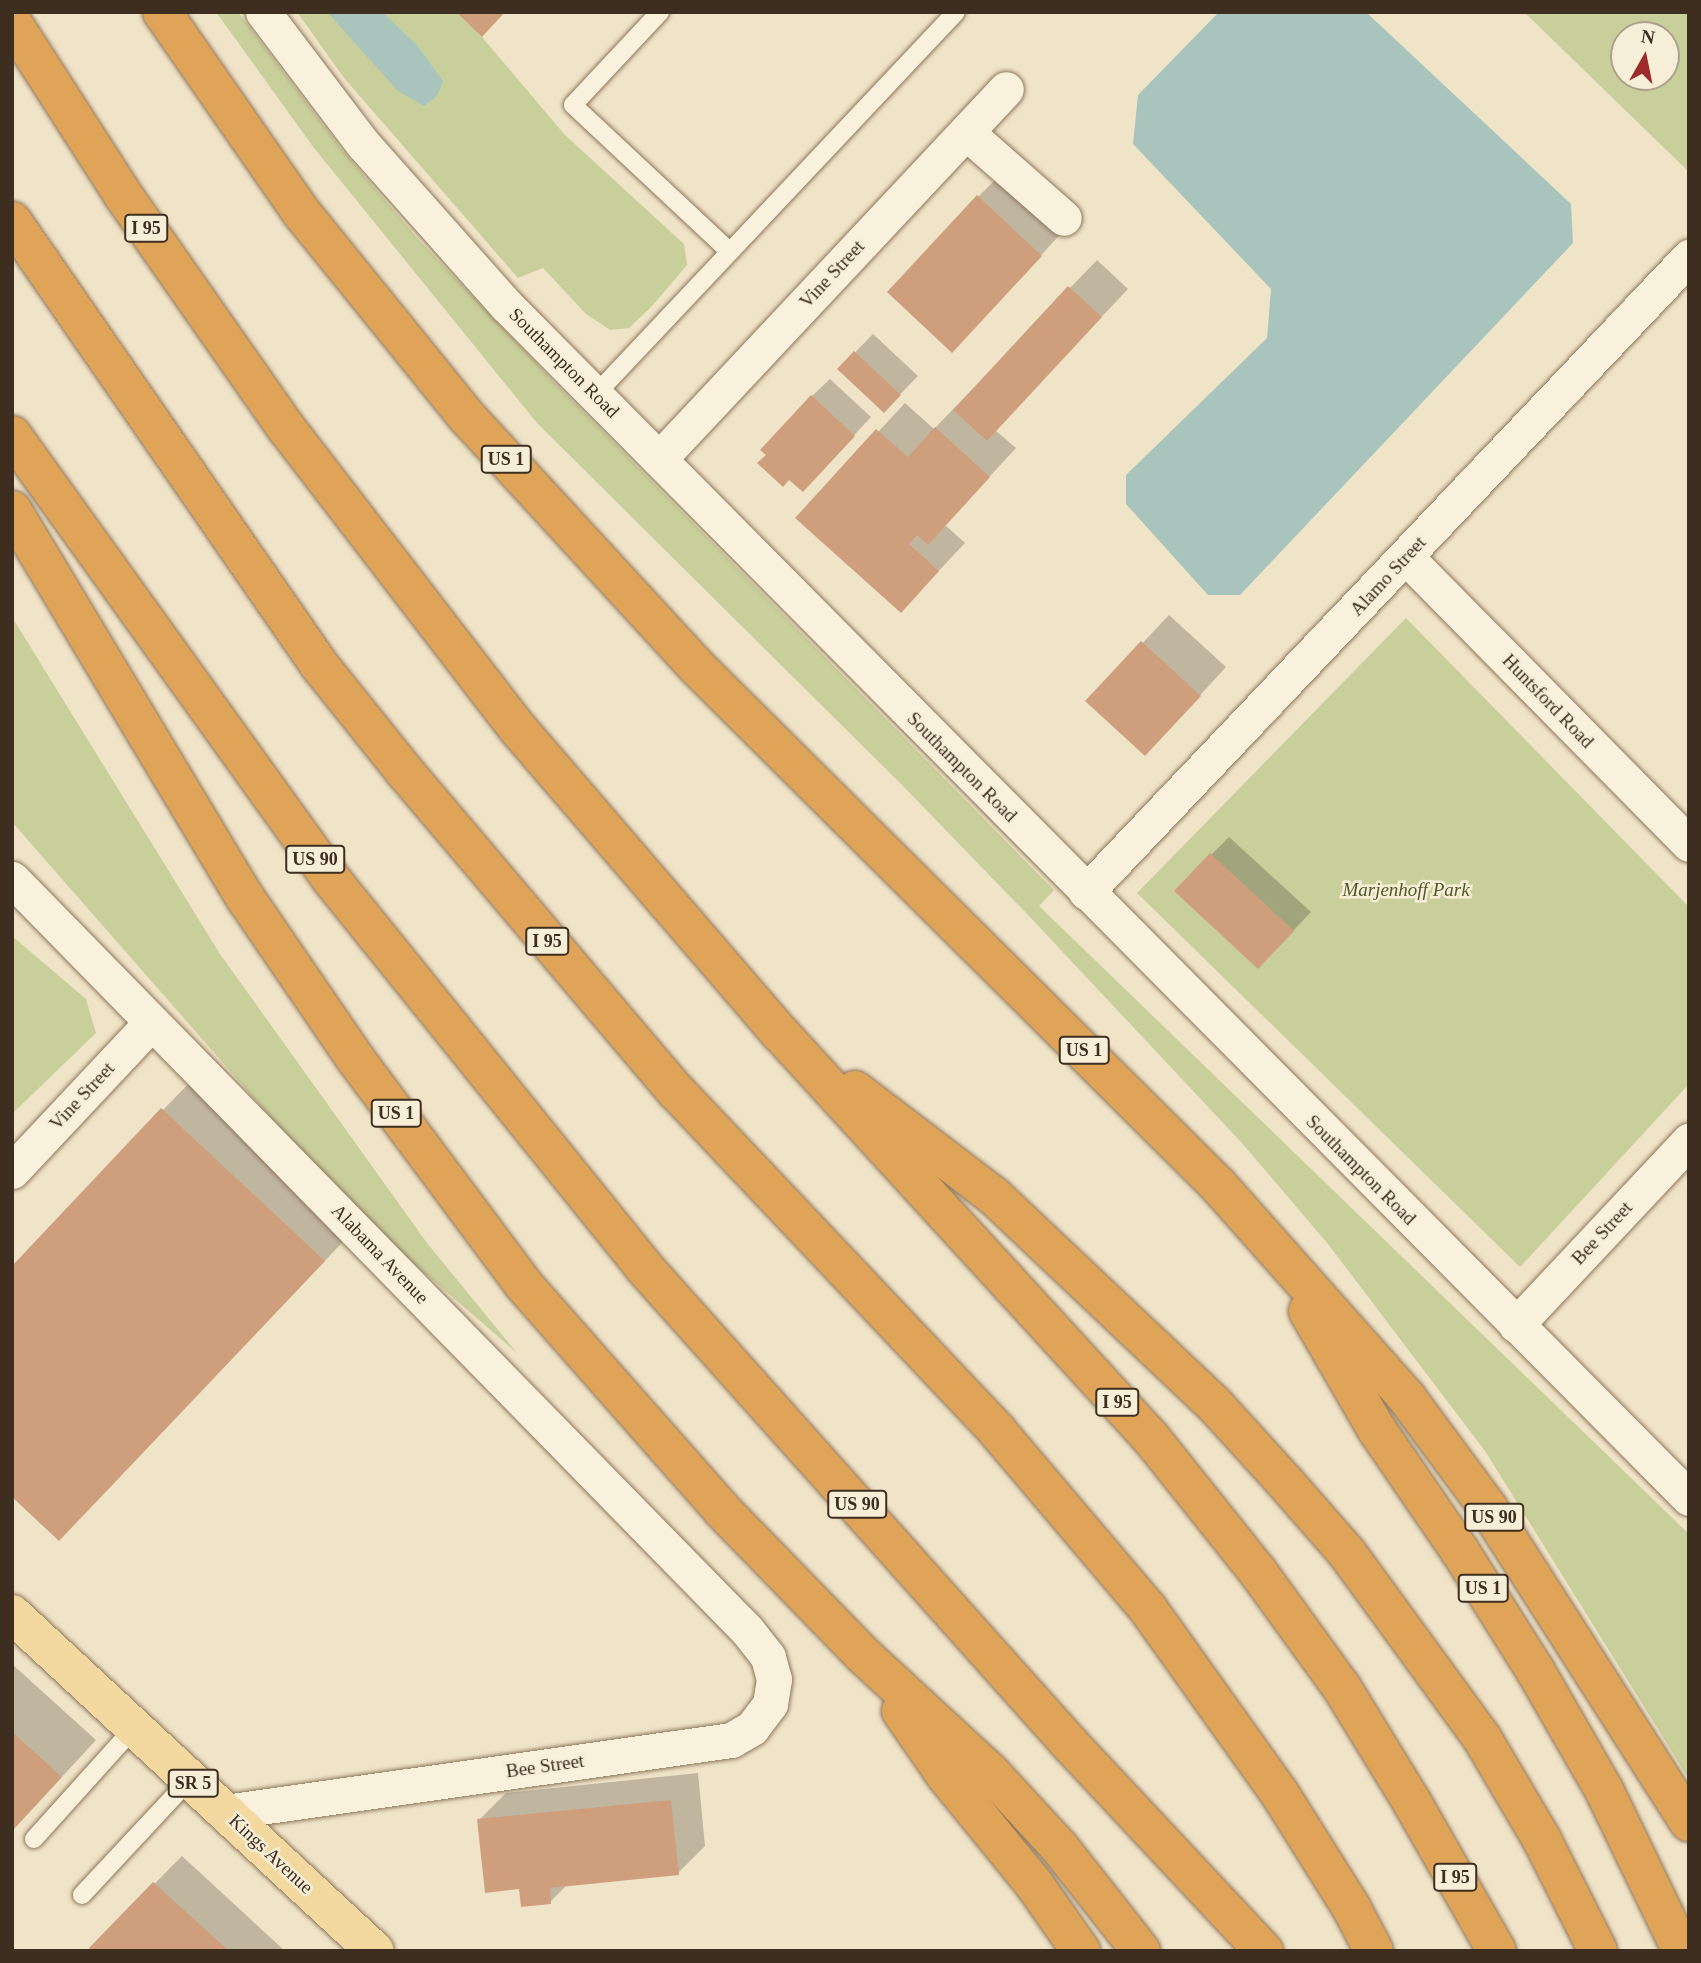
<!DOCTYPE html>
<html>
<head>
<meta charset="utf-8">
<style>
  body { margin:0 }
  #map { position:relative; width:1701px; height:1963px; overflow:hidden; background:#f0e4c8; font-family:"Times New Roman",serif }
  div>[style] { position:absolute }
  .green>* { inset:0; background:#c9cf9b }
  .water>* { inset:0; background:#a9c4bc }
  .shadow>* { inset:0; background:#0003 }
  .building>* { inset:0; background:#cf9f7d }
  .roads { filter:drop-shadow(0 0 2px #8d765c) drop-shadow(0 0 2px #8d765c) }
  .service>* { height:18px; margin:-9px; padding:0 9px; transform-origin:9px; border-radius:9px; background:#faf1dc }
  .minor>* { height:35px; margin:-17.5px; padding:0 17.5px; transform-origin:17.5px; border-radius:17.5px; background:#faf1dc }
  .primary>* { height:38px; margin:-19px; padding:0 19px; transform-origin:19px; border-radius:19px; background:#f3d9a0 }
  .motorway>* { height:38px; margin:-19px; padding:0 19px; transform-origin:19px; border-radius:19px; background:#e0a458 }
  span { translate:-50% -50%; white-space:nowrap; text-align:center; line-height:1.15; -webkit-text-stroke:5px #f7eed8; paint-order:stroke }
  .shield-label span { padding:2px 5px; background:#f7eed8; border:2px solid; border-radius:5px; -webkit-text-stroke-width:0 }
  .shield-label { font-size:18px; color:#3d2e20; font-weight:700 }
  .street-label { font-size:19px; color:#3d2e20 }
  .park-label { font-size:19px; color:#4d5a26; font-style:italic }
  .frame { position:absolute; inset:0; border:14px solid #3d2e20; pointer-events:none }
  .north { position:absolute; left:1610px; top:21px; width:70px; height:70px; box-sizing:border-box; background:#f7eed8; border:2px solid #ada18e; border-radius:50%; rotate:9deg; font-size:19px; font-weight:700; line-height:28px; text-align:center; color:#3d2e20 }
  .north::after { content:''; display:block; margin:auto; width:24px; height:32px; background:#9e2a2b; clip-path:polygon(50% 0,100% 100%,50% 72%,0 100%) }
</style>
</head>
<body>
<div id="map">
  <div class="green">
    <i style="clip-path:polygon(216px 12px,238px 12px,342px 150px,420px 241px,555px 383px,1054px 890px,1039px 906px,1689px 1534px,1689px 1779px,1485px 1451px,1328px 1244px,1241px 1142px,1028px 915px,901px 784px,537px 423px,314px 148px)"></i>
    <i style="clip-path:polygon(297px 12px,456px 12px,482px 37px,565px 135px,684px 244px,687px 265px,653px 305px,629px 328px,610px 330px,586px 314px,543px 268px,518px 278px,344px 78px)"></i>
    <i style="clip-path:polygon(evenodd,1524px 12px,1689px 12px,1689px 172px,1524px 12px,1624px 35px,1666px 35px,1666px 77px,1624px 77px,1624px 35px)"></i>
    <i style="clip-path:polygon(12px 617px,220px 954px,427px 1243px,517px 1353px,351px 1209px,12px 822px)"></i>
    <i style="clip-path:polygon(1406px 618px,1689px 907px,1689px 1084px,1520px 1267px,1137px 893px)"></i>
    <i style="clip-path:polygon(12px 936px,86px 999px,96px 1033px,12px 1114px)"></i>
  </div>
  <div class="water">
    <i style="clip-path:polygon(327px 12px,382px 12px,416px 44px,443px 81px,437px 96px,424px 106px,398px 91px)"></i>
    <i style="clip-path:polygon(1219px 12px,1366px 12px,1571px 204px,1573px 243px,1240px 595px,1208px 595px,1126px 504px,1126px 475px,1267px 338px,1271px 289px,1133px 144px,1138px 95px)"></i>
  </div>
  <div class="shadow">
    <i style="clip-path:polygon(1005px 170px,1067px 227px,979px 323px,978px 197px)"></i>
    <i style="clip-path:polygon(1097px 260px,1128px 289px,995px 430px,1016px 448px,945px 525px,965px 543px,901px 611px,798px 518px,905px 403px,934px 429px)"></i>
    <i style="clip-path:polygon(873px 334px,918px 376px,884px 411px,839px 369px)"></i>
    <i style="clip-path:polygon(830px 379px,871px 417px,821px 471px,812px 396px)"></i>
    <i style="clip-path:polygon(1169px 615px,1226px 667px,1172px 726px,1088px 701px)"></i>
    <i style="clip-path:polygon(1229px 837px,1311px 912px,1276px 949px,1211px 855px)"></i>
    <i style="clip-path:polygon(198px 1074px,359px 1225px,95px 1503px,163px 1110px)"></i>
    <i style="clip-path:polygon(12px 1664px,96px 1740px,12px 1831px)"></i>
    <i style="clip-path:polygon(698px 1773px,705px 1846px,678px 1873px,568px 1884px,550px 1902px,479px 1820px,506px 1793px)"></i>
    <i style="clip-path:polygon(182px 1856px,285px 1951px,94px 1951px,91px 1948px)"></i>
  </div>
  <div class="building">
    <i style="clip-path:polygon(456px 12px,505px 12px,482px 37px)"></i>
    <i style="clip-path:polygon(977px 195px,1042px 256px,952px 353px,887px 292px)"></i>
    <i style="clip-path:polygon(1068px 286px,1102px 317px,987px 441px,953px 410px)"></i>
    <i style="clip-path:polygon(854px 351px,901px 395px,884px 413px,837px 369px)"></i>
    <i style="clip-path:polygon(811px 395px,855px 436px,803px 492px,789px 480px,783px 487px,757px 463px,766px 455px,760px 450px)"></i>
    <i style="clip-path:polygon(935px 427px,990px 477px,928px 545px,917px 535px,909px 544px,939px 571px,901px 613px,795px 518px,876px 429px,908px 457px)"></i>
    <i style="clip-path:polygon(1141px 641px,1201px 696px,1145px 756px,1085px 701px)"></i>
    <i style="clip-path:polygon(1210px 853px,1294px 931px,1258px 969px,1174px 891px)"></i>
    <i style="clip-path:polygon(161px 1108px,325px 1261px,59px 1541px,12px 1497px,12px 1266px)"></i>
    <i style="clip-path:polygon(12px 1732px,62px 1777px,12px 1831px)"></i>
    <i style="clip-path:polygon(671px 1800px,679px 1875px,550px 1888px,551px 1904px,521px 1907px,519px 1889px,485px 1893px,477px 1819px)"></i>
    <i style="clip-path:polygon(153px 1882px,229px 1951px,91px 1951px,89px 1948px)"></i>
  </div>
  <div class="roads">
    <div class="service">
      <i style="left:660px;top:12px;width:127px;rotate:133.1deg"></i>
      <i style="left:573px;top:105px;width:215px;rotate:43.1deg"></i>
      <i style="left:595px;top:395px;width:526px;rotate:-46.69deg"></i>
      <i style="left:34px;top:1839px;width:149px;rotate:-48deg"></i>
      <i style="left:82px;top:1895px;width:158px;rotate:-47deg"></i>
    </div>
    <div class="minor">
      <i style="left:263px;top:12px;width:166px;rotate:52.9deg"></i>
      <i style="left:363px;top:144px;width:215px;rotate:48.4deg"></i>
      <i style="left:506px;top:305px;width:1680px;rotate:45.24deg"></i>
      <i style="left:966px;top:132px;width:130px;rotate:41.3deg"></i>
      <i style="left:659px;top:459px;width:507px;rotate:-46.84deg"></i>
      <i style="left:1406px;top:557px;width:403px;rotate:45.4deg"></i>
      <i style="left:12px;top:879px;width:1051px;rotate:45.62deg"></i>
      <i style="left:747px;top:1630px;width:34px;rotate:52deg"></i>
      <i style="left:768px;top:1657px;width:23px;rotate:75deg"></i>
      <i style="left:774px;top:1679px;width:25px;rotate:99deg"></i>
      <i style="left:770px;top:1704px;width:30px;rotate:127deg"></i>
      <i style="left:752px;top:1728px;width:24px;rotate:150deg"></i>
      <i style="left:731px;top:1740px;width:511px;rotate:171.9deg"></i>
      <i style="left:1086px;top:892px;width:876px;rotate:-46.48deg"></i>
      <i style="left:12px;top:1171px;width:204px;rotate:-46.8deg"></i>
      <i style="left:1516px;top:1325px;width:253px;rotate:-46.8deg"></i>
    </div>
    <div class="primary">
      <i style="left:12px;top:1614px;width:495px;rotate:42.9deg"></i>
    </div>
    <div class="motorway">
      <i style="left:162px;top:12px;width:244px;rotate:55.2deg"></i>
      <i style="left:301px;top:212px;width:265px;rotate:51deg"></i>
      <i style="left:468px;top:418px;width:335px;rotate:47.4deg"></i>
      <i style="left:695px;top:665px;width:738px;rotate:44.84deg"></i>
      <i style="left:1218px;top:1185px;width:285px;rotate:48.4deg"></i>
      <i style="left:1407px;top:1398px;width:137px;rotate:53.6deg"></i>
      <i style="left:1488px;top:1508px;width:373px;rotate:57.4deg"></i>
      <i style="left:12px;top:22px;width:206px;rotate:57.3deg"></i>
      <i style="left:123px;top:195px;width:286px;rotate:55deg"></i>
      <i style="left:287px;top:429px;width:380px;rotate:52.4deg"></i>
      <i style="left:519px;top:730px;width:400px;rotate:49.3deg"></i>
      <i style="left:780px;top:1033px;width:549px;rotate:47.51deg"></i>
      <i style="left:1151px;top:1438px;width:171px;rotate:51.4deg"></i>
      <i style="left:1258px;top:1572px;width:143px;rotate:54.1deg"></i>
      <i style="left:1342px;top:1688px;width:136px;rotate:58.5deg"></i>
      <i style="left:1413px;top:1804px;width:169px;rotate:60.3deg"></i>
      <i style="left:12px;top:221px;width:541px;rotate:55.31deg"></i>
      <i style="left:320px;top:666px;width:136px;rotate:51.3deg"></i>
      <i style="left:405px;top:772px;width:419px;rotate:49.7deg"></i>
      <i style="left:676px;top:1091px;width:469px;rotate:46.6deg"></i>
      <i style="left:998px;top:1432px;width:232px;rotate:49.7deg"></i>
      <i style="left:1148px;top:1609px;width:227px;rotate:54.5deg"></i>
      <i style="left:1280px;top:1794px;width:136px;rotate:57.9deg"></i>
      <i style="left:1352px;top:1909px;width:47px;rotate:62.4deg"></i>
      <i style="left:12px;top:435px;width:547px;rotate:54.3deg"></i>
      <i style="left:331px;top:879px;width:496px;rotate:51.1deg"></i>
      <i style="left:642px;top:1265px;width:642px;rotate:48.22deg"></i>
      <i style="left:1070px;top:1744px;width:284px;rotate:46.9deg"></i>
      <i style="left:12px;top:510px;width:454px;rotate:59deg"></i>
      <i style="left:246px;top:899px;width:196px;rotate:55.6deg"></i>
      <i style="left:357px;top:1061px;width:278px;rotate:53.3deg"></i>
      <i style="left:523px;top:1284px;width:301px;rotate:48.6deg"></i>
      <i style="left:722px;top:1510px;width:201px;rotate:45.8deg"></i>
      <i style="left:862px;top:1654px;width:173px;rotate:42.7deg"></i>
      <i style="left:989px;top:1771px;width:105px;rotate:47.3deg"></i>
      <i style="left:1060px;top:1848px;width:131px;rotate:51.8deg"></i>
      <i style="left:855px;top:1090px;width:176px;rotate:37.4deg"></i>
      <i style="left:995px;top:1197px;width:301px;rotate:43.4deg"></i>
      <i style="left:1214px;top:1404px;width:104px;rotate:47.7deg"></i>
      <i style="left:1284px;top:1481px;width:96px;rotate:48.8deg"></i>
      <i style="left:1347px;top:1553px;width:229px;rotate:53.9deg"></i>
      <i style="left:1482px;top:1738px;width:118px;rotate:59.5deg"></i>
      <i style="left:1542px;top:1840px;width:124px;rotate:63.2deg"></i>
      <i style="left:1308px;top:1311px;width:138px;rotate:59.9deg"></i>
      <i style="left:1377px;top:1430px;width:147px;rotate:55.6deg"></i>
      <i style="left:1460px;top:1551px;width:141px;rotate:57.8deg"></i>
      <i style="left:1535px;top:1670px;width:138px;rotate:60.1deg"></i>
      <i style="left:1604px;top:1790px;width:179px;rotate:64.2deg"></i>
      <i style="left:901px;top:1711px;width:79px;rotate:55.3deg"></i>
      <i style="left:946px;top:1776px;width:139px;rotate:50.8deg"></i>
      <i style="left:1034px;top:1884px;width:82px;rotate:55deg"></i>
    </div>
  </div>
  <div class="shield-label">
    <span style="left:146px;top:228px">I 95</span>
    <span style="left:506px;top:459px">US 1</span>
    <span style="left:315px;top:859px">US 90</span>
    <span style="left:547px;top:941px">I 95</span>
    <span style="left:1084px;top:1050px">US 1</span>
    <span style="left:396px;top:1113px">US 1</span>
    <span style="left:1117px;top:1402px">I 95</span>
    <span style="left:857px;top:1504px">US 90</span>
    <span style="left:1494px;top:1517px">US 90</span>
    <span style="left:1483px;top:1588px">US 1</span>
    <span style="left:193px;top:1783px">SR 5</span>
    <span style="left:1455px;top:1877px">I 95</span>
  </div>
  <div class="street-label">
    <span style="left:832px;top:274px;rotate:-47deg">Vine Street</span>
    <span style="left:564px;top:363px;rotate:45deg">Southampton Road</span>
    <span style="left:1388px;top:576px;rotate:-47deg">Alamo Street</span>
    <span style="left:1548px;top:701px;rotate:46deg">Huntsford Road</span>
    <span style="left:962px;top:767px;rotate:45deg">Southampton Road</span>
    <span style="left:82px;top:1096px;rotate:-47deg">Vine Street</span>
    <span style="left:1361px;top:1170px;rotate:45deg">Southampton Road</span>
    <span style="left:1602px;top:1233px;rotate:-47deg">Bee Street</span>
    <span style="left:380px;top:1254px;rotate:46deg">Alabama Avenue</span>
    <span style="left:545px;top:1766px;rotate:-8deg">Bee Street</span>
    <span style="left:271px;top:1854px;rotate:43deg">Kings Avenue</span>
  </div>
  <div class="park-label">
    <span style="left:1406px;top:890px">Marjenhoff Park</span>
  </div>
  <div class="frame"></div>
  <div class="north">N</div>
</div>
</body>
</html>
